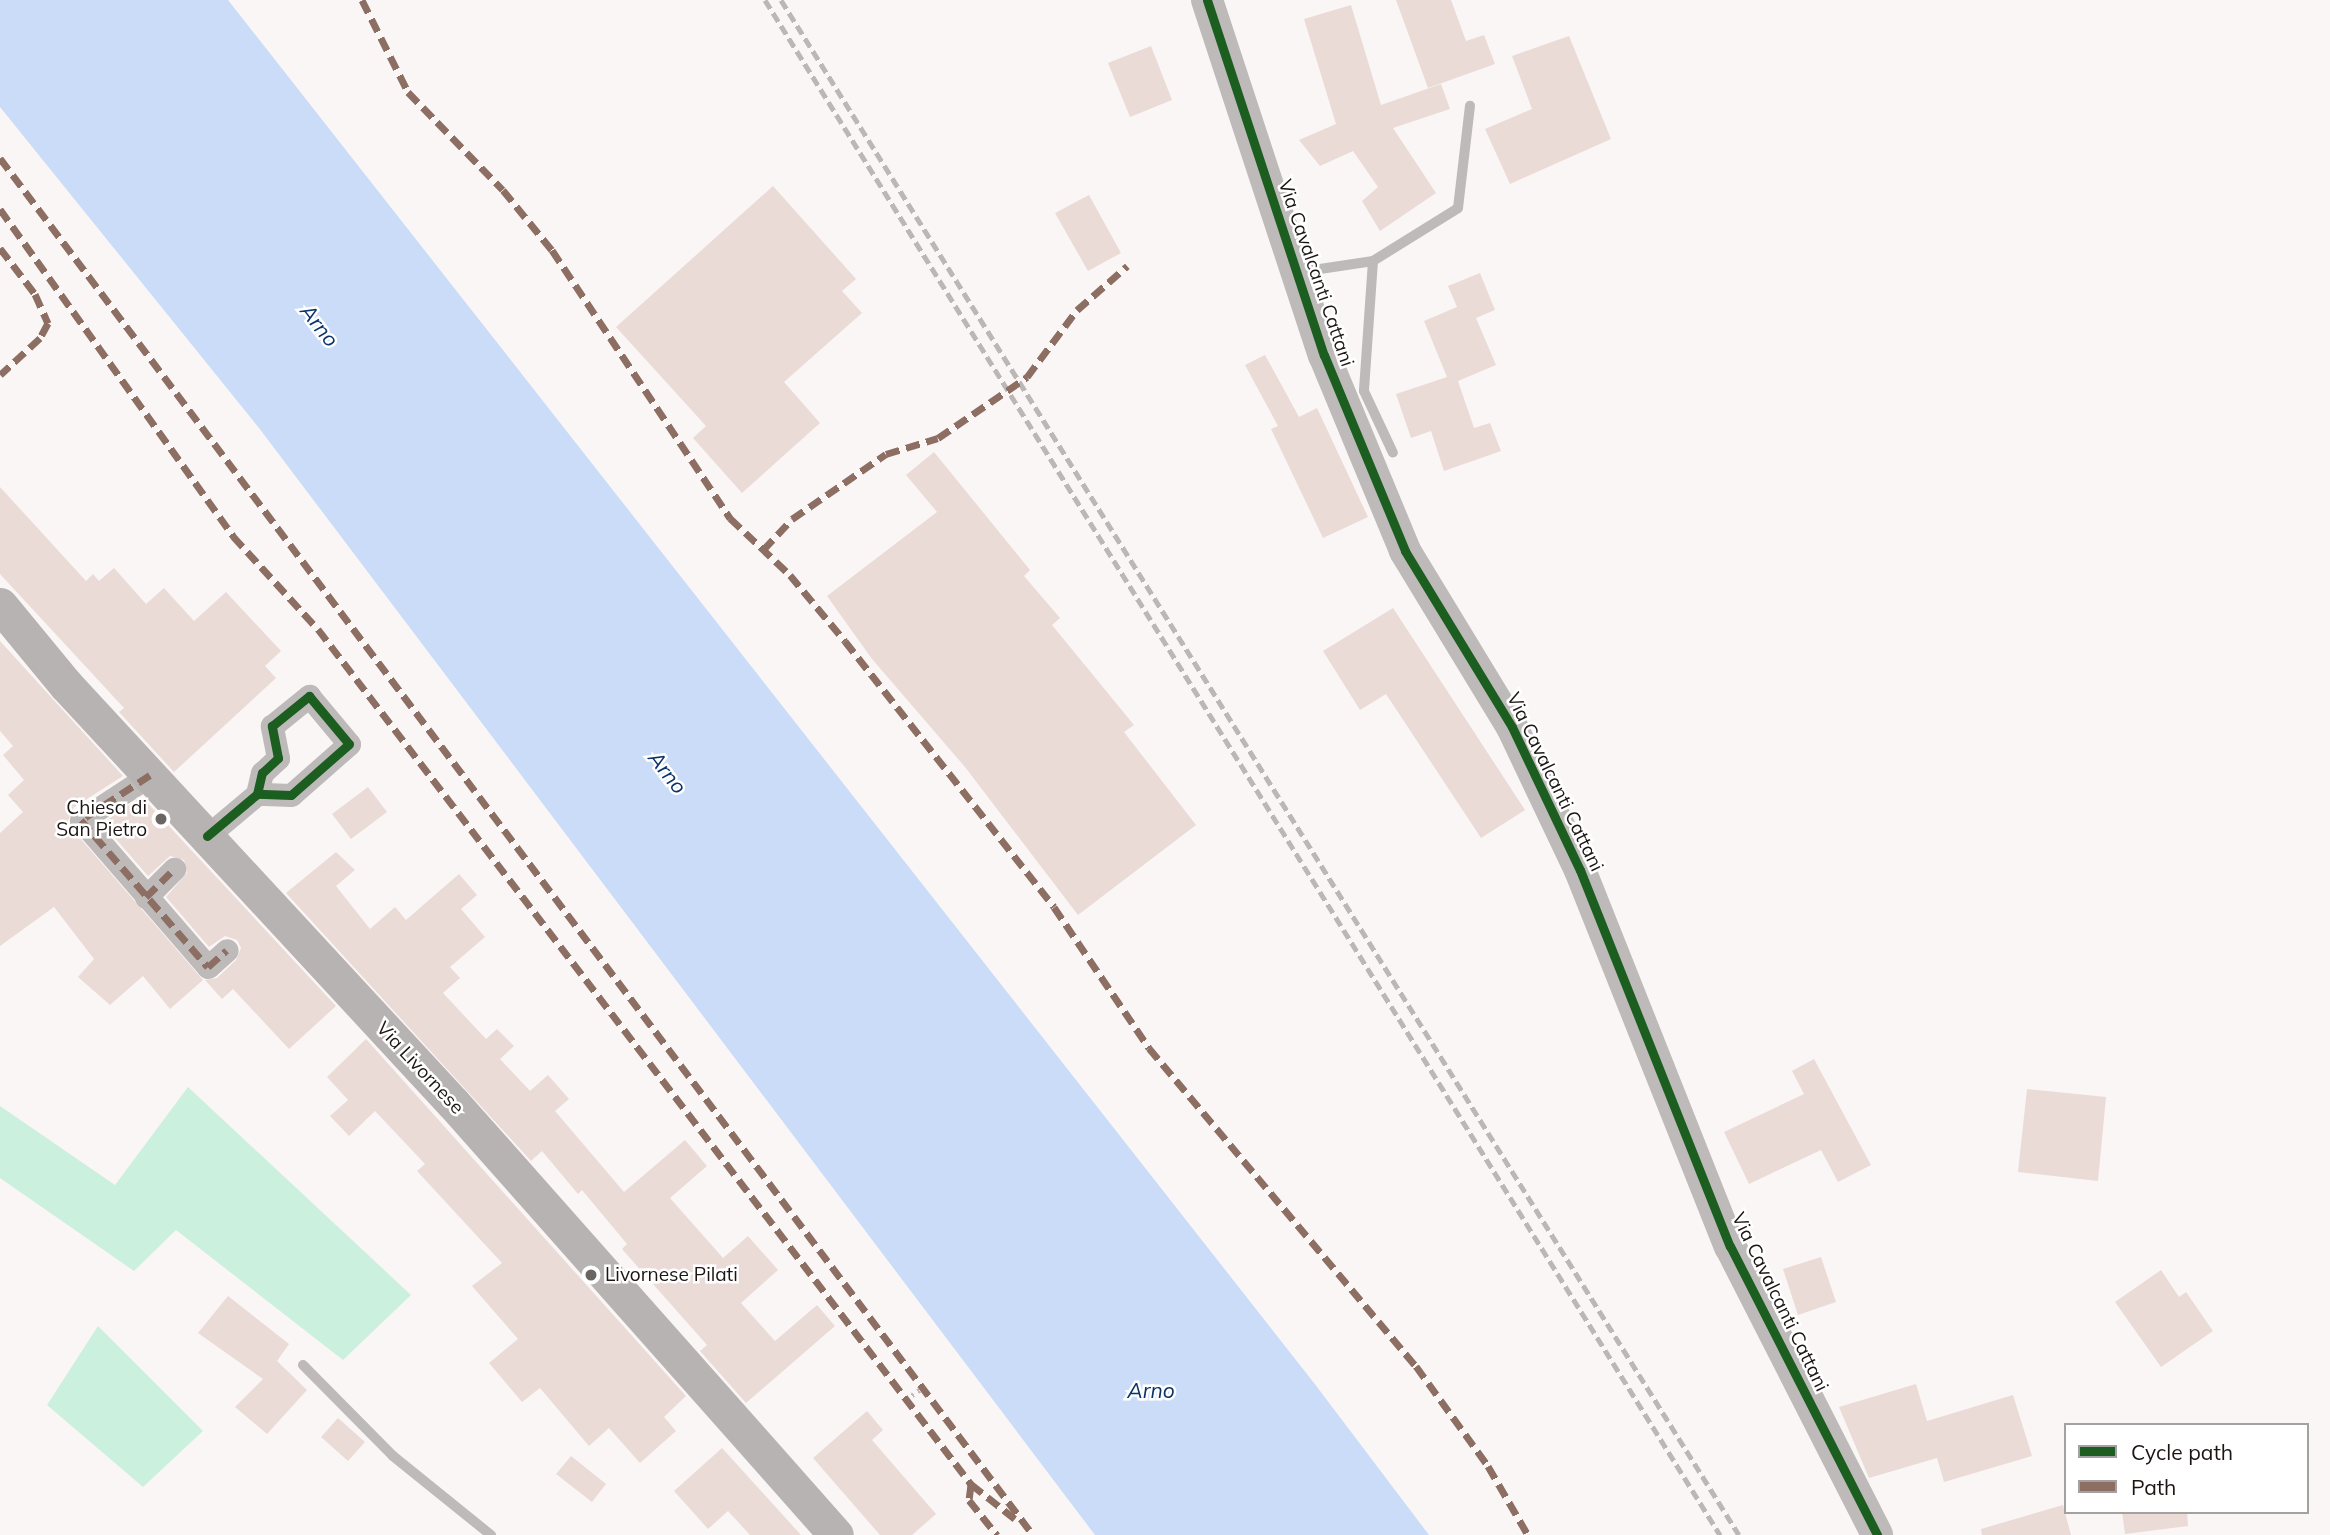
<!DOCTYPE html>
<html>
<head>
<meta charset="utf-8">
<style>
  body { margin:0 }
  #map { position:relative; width:2330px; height:1535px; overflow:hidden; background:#faf6f5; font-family:Mulish,sans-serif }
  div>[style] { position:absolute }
  .green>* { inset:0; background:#ccf0de }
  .water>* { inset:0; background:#cadcf7 }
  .building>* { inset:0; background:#eadbd7 }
  .path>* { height:4.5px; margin-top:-2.25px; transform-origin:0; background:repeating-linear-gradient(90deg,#bebaba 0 2px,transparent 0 7px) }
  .lane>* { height:10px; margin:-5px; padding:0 5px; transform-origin:5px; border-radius:5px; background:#bebaba }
  .street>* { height:23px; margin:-11.5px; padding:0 11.5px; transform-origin:11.5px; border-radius:11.5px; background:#bebaba }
  .secondary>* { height:32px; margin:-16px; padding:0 16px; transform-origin:16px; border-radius:16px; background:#bebab9 }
  .primary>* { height:35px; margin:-17.5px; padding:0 17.5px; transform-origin:17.5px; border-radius:17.5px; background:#b7b3b3 }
  .rail>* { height:5px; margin-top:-2.5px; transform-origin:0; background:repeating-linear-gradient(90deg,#bab7b6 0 10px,transparent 0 15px) }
  .quiet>* { height:7px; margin-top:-3.5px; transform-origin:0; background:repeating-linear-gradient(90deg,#8d6e63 0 14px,transparent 0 21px) }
  .cycleway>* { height:9px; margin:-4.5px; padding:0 4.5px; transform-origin:4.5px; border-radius:4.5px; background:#1b5e20 }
  .dots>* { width:19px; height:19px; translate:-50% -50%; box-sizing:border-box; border:4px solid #fff; border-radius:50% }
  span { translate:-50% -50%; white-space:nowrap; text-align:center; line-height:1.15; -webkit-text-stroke:5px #fff; paint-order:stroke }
  .street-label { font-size:19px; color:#1c1513 }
  .poi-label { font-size:19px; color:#1c1513 }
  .right { translate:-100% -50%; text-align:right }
  .left { translate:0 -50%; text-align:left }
  .water-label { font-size:21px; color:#09336a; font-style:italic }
  .legend { position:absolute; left:2064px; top:1423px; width:245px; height:91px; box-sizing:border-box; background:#fff; border:2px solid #a4a1a1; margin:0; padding:9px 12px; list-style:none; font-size:21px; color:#1c1513 }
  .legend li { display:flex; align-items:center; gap:14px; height:35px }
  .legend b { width:35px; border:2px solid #a4a1a1 }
</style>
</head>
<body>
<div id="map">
  <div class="green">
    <i style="clip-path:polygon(188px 1087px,411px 1295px,343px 1360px,176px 1230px,134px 1271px,0 1178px,0 1106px,115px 1185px)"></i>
    <i style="clip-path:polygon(98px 1326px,203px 1431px,143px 1487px,47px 1405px)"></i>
  </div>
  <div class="water">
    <i style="clip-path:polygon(0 0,228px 0,1314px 1383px,1429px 1535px,1095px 1535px,259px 428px,0 107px)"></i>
  </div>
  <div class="building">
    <i style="clip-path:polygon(1396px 0,1451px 0,1466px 41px,1484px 35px,1495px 64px,1428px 88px)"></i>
    <i style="clip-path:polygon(1351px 5px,1381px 105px,1441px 84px,1450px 109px,1393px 128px,1436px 193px,1380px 231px,1362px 201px,1378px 187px,1353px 151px,1320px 166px,1299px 140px,1336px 124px,1304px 19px)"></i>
    <i style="clip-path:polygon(1569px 36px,1611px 139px,1510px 184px,1485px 129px,1532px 109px,1512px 56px)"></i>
    <i style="clip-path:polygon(1151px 46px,1172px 100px,1130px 117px,1108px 63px)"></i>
    <i style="clip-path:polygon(773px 186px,856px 279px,842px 291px,862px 313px,784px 382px,820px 423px,742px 493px,693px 438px,706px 426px,616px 327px)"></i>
    <i style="clip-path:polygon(1089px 195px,1121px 253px,1088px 271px,1055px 213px)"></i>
    <i style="clip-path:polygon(1480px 273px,1495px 310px,1476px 318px,1496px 365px,1458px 381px,1474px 428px,1490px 423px,1501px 451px,1444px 471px,1431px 431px,1411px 438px,1396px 394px,1447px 377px,1424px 321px,1457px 307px,1448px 286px)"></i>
    <i style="clip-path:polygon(1265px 355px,1299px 417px,1317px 408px,1368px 517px,1323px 538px,1271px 429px,1278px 426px,1245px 365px)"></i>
    <i style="clip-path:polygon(934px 452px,1030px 570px,1024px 576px,1060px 618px,1052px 625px,1134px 725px,1124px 732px,1196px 825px,1078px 915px,965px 767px,872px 659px,827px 596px,937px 512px,906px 475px)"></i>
    <i style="clip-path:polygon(0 487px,86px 581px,93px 574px,99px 581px,114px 568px,146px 604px,164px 588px,194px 621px,226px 592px,281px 651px,265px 666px,276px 678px,174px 772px,119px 712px,124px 708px,0 574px)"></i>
    <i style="clip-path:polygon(1393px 608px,1525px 810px,1481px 838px,1386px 694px,1360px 710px,1323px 651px)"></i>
    <i style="clip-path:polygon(0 641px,123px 776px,73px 808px,67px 823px,203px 980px,170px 1009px,143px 976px,110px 1005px,78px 977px,94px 959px,54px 907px,0 946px,0 833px,23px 812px,8px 795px,24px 780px,3px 755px,13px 746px,0 731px)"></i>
    <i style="clip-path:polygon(368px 787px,387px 812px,351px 839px,332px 814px)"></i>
    <i style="clip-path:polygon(142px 797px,336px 1006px,289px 1049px,233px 989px,222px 999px,205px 980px,217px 978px,236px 960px,241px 948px,237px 940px,225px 936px,209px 947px,166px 897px,187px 873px,184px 860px,170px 856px,148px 876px,102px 823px)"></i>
    <i style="clip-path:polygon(336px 852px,355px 870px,336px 886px,370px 929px,395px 907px,406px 920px,459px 874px,477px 895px,461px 909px,485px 937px,450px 967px,460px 978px,443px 993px,486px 1039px,497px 1029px,514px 1046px,500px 1059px,530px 1091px,548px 1075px,569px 1099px,555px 1111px,624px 1192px,685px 1140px,707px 1166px,670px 1198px,723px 1258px,748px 1236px,778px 1270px,741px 1303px,775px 1341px,817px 1305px,835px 1326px,746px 1403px,700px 1351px,707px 1345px,622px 1249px,627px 1244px,582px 1190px,578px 1194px,542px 1151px,531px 1161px,286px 893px)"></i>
    <i style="clip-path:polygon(366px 1039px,686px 1396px,664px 1417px,676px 1431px,640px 1463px,609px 1428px,589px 1446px,540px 1388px,522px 1402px,489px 1363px,518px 1339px,472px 1286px,502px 1263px,417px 1171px,425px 1164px,375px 1111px,349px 1136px,330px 1116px,348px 1100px,327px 1077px)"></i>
    <i style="clip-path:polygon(1814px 1059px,1871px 1165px,1838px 1182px,1821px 1150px,1749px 1184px,1724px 1132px,1804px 1094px,1792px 1071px)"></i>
    <i style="clip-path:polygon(2027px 1089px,2106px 1097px,2098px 1181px,2018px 1172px)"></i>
    <i style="clip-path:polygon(1821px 1257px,1836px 1302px,1798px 1315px,1783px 1269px)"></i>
    <i style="clip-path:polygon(2161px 1270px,2179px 1297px,2186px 1292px,2213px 1331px,2161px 1367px,2115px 1302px)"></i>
    <i style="clip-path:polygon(228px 1296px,289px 1344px,277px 1361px,307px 1390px,267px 1434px,235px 1407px,263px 1379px,198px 1333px)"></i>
    <i style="clip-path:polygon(1916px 1384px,1927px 1421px,2013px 1395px,2032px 1456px,1944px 1482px,1937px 1458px,1869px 1478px,1839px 1407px)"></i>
    <i style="clip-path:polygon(867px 1411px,883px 1430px,872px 1440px,936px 1514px,912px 1535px,880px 1535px,813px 1458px)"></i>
    <i style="clip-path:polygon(338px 1418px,365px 1442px,348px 1461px,321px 1437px)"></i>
    <i style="clip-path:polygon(722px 1448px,801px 1535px,750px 1535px,728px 1511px,708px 1529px,674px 1491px)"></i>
    <i style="clip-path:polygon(571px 1456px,606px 1484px,592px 1502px,556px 1474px)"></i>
    <i style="clip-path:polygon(2063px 1505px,2071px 1535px,1982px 1535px,1981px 1529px)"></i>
    <i style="clip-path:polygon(2122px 1512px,2187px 1512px,2188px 1526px,2125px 1534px)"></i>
  </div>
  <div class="path">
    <i style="left:906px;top:1399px;width:22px;rotate:-34deg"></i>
  </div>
  <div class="lane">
    <i style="left:1373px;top:261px;width:130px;rotate:94deg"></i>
    <i style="left:1364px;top:391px;width:68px;rotate:64.9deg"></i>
    <i style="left:1300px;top:272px;width:74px;rotate:-8.6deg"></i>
    <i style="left:1373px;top:261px;width:100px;rotate:-31.9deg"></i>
    <i style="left:1458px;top:208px;width:103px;rotate:-83.3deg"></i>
    <i style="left:303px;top:1365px;width:128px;rotate:45.3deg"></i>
    <i style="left:393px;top:1456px;width:126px;rotate:38.9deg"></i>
  </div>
  <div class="street">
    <i style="left:150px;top:775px;width:82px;rotate:146.9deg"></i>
    <i style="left:81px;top:820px;width:194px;rotate:49.2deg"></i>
    <i style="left:208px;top:967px;width:25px;rotate:-42deg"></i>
    <i style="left:207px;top:836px;width:65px;rotate:-40deg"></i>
    <i style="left:257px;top:794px;width:22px;rotate:-77deg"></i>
    <i style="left:262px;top:773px;width:22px;rotate:-43deg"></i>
    <i style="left:278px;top:758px;width:33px;rotate:-101deg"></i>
    <i style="left:272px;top:726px;width:48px;rotate:-39deg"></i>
    <i style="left:309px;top:696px;width:62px;rotate:50.2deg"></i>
    <i style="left:349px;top:744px;width:77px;rotate:138.7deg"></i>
    <i style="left:291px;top:795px;width:34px;rotate:-178deg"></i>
    <i style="left:146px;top:897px;width:40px;rotate:-45deg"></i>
  </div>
  <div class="secondary">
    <i style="left:1207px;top:0;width:374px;rotate:71.8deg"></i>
    <i style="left:1324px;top:355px;width:212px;rotate:67.5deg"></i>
    <i style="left:1405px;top:551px;width:206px;rotate:58.7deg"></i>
    <i style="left:1512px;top:727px;width:158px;rotate:64.6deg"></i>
    <i style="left:1580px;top:870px;width:405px;rotate:68.3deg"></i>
    <i style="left:1730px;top:1246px;width:324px;rotate:63deg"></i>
  </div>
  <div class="primary">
    <i style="left:0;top:605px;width:104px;rotate:50.5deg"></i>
    <i style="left:66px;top:685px;width:570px;rotate:47.21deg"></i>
    <i style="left:453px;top:1103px;width:577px;rotate:48.44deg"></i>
  </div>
  <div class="rail">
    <i style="left:765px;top:0;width:1808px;rotate:58.11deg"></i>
    <i style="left:781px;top:0;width:1809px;rotate:58.03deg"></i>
  </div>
  <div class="quiet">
    <i style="left:362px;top:0;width:103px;rotate:63.4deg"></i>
    <i style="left:408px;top:92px;width:136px;rotate:45.9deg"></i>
    <i style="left:503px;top:190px;width:77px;rotate:50.8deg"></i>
    <i style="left:552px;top:250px;width:322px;rotate:56.4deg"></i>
    <i style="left:730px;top:518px;width:83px;rotate:43.5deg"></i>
    <i style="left:790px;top:575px;width:86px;rotate:50.2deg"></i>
    <i style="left:845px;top:641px;width:338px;rotate:51.8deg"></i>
    <i style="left:1054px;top:907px;width:170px;rotate:56deg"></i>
    <i style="left:1149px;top:1048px;width:415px;rotate:50deg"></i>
    <i style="left:1416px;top:1366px;width:123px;rotate:54.2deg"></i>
    <i style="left:1488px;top:1466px;width:80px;rotate:59.9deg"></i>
    <i style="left:0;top:158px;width:1721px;rotate:53.12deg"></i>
    <i style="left:0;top:209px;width:402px;rotate:54.5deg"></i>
    <i style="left:233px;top:536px;width:126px;rotate:47.6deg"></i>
    <i style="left:318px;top:629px;width:1076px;rotate:52.63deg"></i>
    <i style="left:971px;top:1484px;width:16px;rotate:97deg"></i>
    <i style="left:969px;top:1500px;width:45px;rotate:51.3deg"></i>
    <i style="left:0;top:248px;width:58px;rotate:52.7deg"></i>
    <i style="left:35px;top:294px;width:32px;rotate:66deg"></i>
    <i style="left:48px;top:323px;width:17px;rotate:118deg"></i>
    <i style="left:40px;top:338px;width:54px;rotate:137.2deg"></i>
    <i style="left:763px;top:550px;width:42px;rotate:-46.9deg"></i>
    <i style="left:792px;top:519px;width:114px;rotate:-34.7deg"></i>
    <i style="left:886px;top:454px;width:54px;rotate:-17.1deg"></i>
    <i style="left:938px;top:438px;width:108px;rotate:-34.4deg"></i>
    <i style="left:1027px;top:377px;width:84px;rotate:-53.3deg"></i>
    <i style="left:1077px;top:310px;width:67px;rotate:-41.3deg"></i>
    <i style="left:150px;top:775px;width:82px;rotate:146.9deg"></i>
    <i style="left:81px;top:820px;width:194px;rotate:49.2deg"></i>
    <i style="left:208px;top:967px;width:25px;rotate:-42deg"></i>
    <i style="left:146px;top:897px;width:40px;rotate:-45deg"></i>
    <i style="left:971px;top:1484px;width:56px;rotate:38.5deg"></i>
  </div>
  <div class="cycleway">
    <i style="left:1207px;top:0;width:374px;rotate:71.8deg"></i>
    <i style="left:1324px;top:355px;width:212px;rotate:67.5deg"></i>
    <i style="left:1405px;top:551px;width:206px;rotate:58.7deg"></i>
    <i style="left:1512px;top:727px;width:158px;rotate:64.6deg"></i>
    <i style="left:1580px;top:870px;width:405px;rotate:68.3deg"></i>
    <i style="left:1730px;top:1246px;width:324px;rotate:63deg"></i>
    <i style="left:207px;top:836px;width:65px;rotate:-40deg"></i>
    <i style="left:257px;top:794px;width:22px;rotate:-77deg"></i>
    <i style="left:262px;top:773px;width:22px;rotate:-43deg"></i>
    <i style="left:278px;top:758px;width:33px;rotate:-101deg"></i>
    <i style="left:272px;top:726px;width:48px;rotate:-39deg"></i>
    <i style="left:309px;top:696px;width:62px;rotate:50.2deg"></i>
    <i style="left:349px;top:744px;width:77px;rotate:138.7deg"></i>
    <i style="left:291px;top:795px;width:34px;rotate:-178deg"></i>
  </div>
  <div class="dots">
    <i style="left:161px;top:819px;background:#6a6462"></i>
    <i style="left:591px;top:1275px;background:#6a6462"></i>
  </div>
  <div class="street-label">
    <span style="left:1316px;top:273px;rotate:71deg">Via Cavalcanti Cattani</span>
    <span style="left:1555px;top:782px;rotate:64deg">Via Cavalcanti Cattani</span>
    <span style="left:420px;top:1068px;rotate:47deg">Via Livornese</span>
    <span style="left:1780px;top:1302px;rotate:64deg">Via Cavalcanti Cattani</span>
  </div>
  <div class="poi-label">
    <span class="right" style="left:147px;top:819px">Chiesa di<br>San Pietro</span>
    <span class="left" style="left:605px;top:1275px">Livornese Pilati</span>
  </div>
  <div class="water-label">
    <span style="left:320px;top:325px;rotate:52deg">Arno</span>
    <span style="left:668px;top:772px;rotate:52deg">Arno</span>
    <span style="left:1151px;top:1390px">Arno</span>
  </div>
  <ul class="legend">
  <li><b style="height:9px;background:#1b5e20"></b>Cycle path</li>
  <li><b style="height:9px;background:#8d6e63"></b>Path</li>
  </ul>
</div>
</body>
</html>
